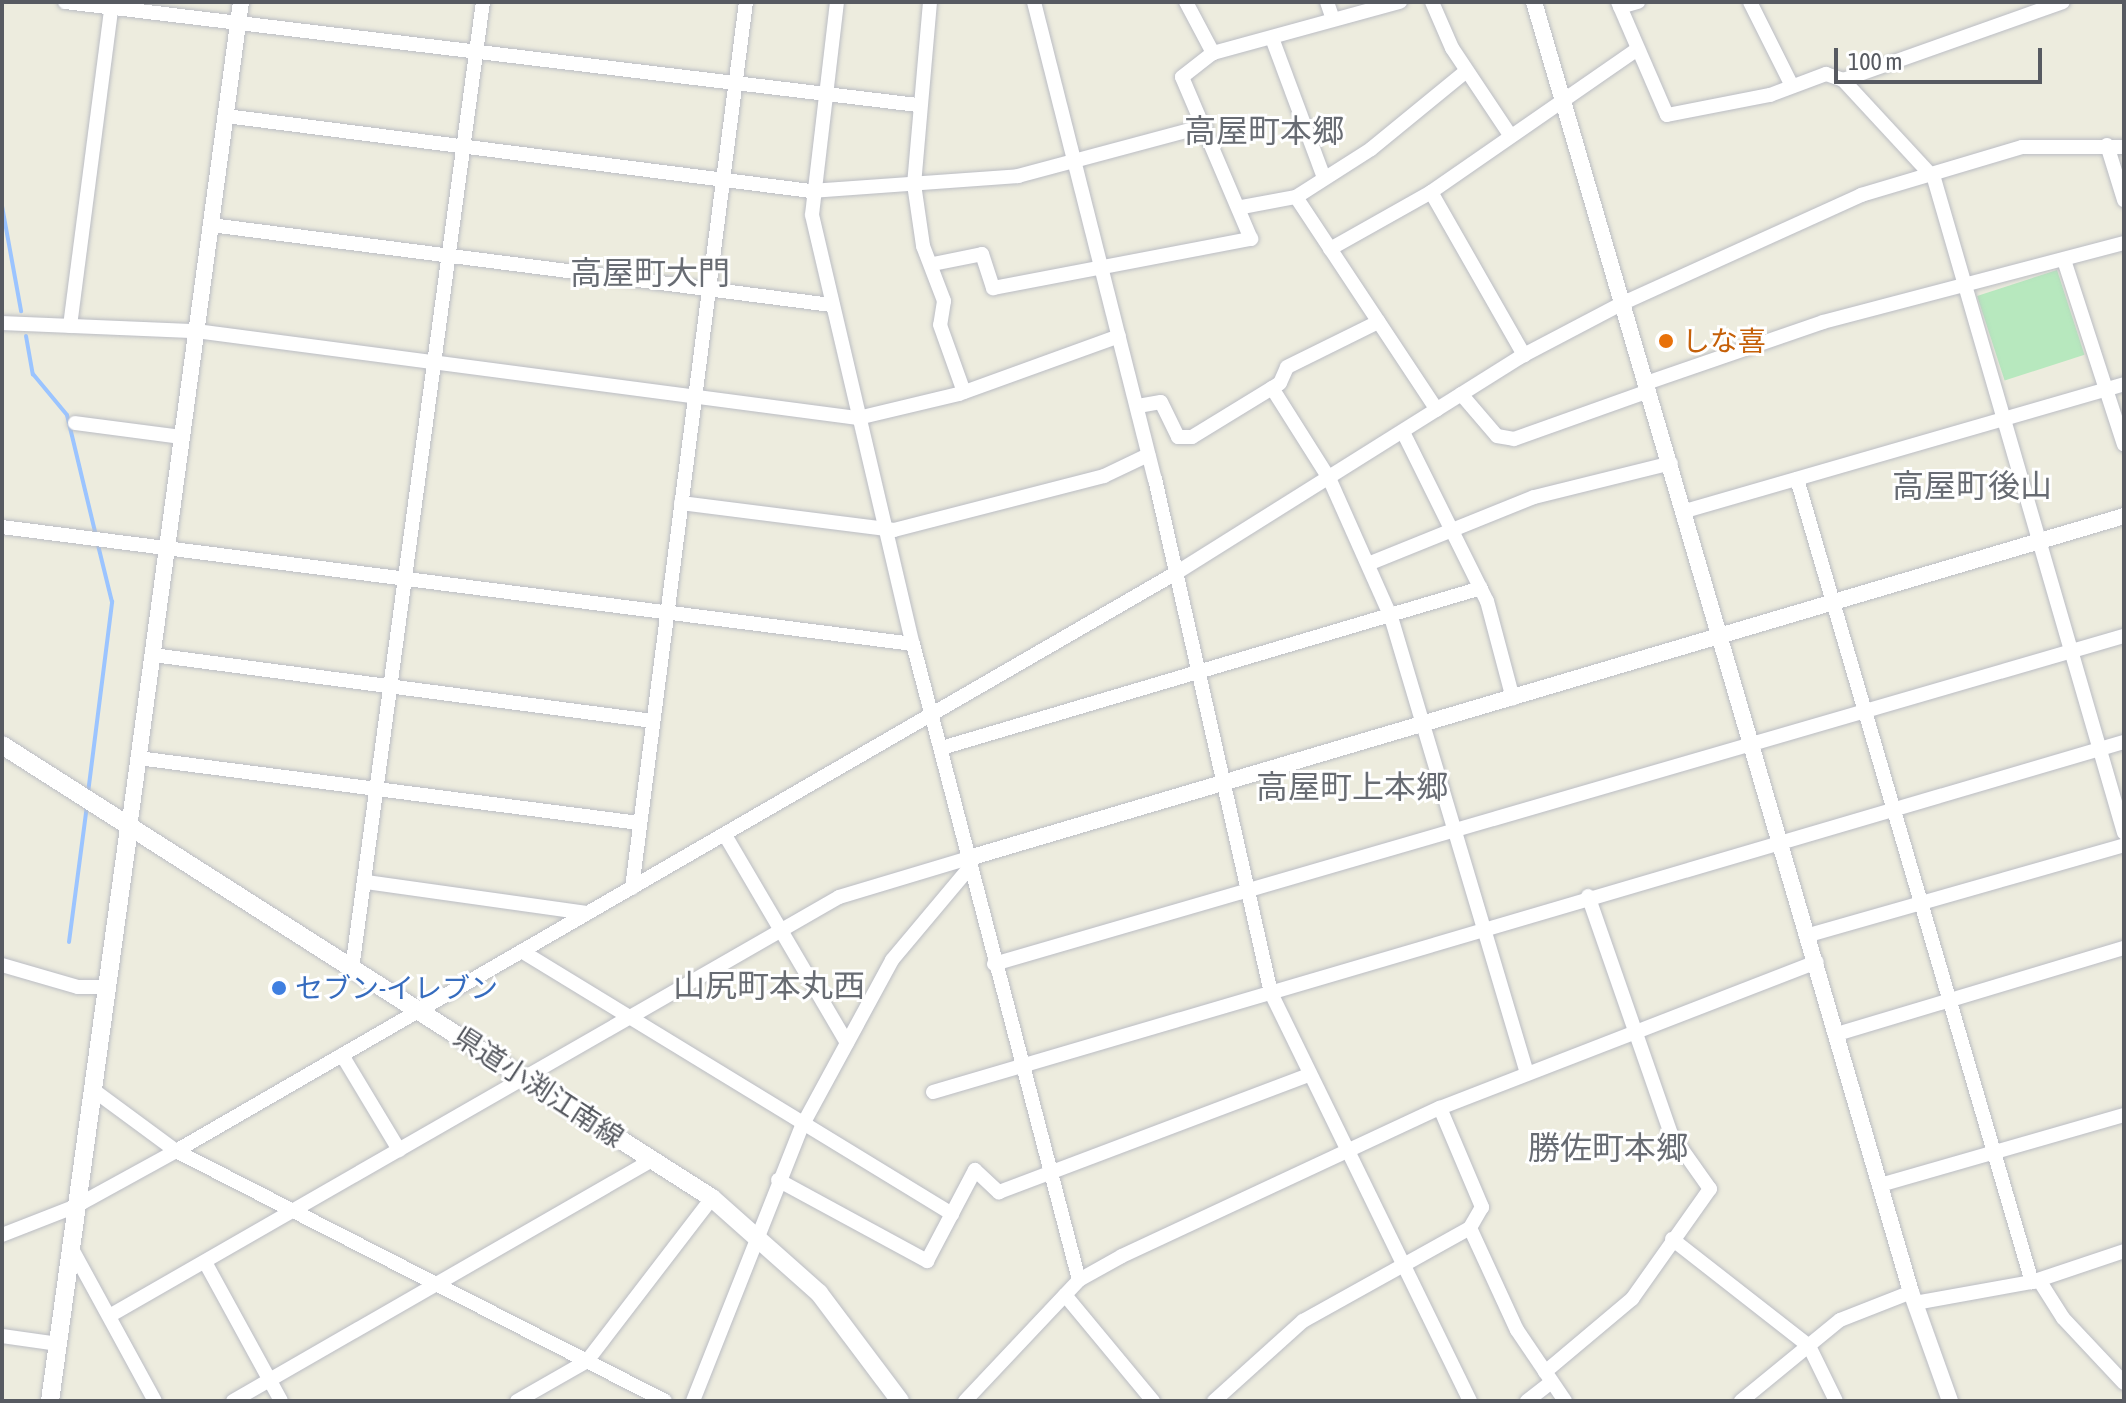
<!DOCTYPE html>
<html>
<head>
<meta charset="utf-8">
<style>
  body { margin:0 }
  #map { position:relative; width:2126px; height:1403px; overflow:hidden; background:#edecde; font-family:"Asap Condensed","Noto Sans JP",sans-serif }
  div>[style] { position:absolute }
  .green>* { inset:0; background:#b7e8be; transform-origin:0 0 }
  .stream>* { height:4px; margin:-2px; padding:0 2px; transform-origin:2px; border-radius:2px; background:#9bc4ff }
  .roads { filter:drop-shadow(0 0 2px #bbbdc4) drop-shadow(0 0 2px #bbbdc4) }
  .minor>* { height:14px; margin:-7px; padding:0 7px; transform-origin:7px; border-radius:7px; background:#fff }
  .tertiary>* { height:16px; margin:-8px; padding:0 8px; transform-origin:8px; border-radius:8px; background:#fff }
  .secondary>* { height:18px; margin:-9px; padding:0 9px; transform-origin:9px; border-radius:9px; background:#fff }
  .dots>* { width:22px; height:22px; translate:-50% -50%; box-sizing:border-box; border:4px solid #fff; border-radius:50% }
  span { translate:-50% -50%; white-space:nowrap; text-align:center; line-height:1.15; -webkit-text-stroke:6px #fff; paint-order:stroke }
  .food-label { font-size:28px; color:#c56008 }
  .left { translate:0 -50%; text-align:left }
  .shop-label { font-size:28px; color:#366cbe }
  .street-label { font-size:28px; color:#575a61 }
  .quarter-label { font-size:32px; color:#686c73 }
  .frame { position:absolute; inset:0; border:4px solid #575a61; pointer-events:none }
  .scale { position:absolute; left:1834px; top:48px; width:208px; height:36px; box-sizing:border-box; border:4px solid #575a61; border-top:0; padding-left:10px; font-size:24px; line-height:28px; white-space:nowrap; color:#575a61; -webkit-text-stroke:6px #fff; paint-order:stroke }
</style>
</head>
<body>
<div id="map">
  <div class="green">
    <div style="left:2057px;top:270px;width:89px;height:84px;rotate:72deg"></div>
  </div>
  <div class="stream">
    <div style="left:2px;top:206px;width:107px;rotate:79.7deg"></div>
    <div style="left:26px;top:336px;width:39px;rotate:80deg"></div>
    <div style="left:33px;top:374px;width:53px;rotate:50.3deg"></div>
    <div style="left:67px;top:415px;width:124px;rotate:76.5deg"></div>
    <div style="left:88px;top:793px;width:193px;rotate:-82.8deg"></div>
    <div style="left:112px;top:602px;width:59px;rotate:-103.8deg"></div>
    <div style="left:69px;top:942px;width:137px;rotate:-82.5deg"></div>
  </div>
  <div class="roads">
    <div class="minor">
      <div style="left:65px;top:2px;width:859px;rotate:6.89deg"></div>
      <div style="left:837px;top:2px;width:214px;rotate:96.7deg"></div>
      <div style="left:812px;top:215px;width:441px;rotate:76.8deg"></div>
      <div style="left:913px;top:644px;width:657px;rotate:75.37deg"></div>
      <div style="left:930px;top:2px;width:183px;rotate:95deg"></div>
      <div style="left:914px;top:184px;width:63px;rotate:81.7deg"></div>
      <div style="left:923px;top:246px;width:59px;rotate:69.1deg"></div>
      <div style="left:944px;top:301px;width:24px;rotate:99deg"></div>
      <div style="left:940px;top:325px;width:71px;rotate:70.3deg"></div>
      <div style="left:1034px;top:2px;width:492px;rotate:75.8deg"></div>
      <div style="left:1155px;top:479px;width:527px;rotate:77.28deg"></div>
      <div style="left:1271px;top:993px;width:454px;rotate:64deg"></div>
      <div style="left:1186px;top:2px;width:58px;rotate:62.1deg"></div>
      <div style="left:1213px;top:53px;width:194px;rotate:-15.3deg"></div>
      <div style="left:1327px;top:2px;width:18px;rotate:71deg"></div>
      <div style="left:1432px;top:2px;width:50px;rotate:66.5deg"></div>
      <div style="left:1452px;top:48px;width:105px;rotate:56.3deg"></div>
      <div style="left:1618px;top:2px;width:123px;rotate:66.6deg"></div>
      <div style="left:1667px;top:115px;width:105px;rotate:-11deg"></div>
      <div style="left:1770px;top:95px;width:60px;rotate:-20.6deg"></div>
      <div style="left:1826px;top:74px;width:18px;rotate:19deg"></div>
      <div style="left:1843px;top:80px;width:233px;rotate:-19.5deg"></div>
      <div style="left:1750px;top:2px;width:94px;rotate:63.4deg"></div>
      <div style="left:1620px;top:7px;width:19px;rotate:-16deg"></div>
      <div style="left:1272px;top:38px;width:146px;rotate:69.6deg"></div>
      <div style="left:1843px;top:80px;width:129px;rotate:47.2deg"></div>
      <div style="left:226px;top:116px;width:590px;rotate:7.31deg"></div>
      <div style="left:811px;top:191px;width:208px;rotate:-4.1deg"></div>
      <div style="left:1018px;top:176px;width:194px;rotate:-15deg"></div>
      <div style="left:2107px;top:145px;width:58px;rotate:72.8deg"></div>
      <div style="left:1933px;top:175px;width:685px;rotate:73.81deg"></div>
      <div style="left:1431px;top:192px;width:188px;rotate:60.3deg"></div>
      <div style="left:1296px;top:197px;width:255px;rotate:56.5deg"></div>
      <div style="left:1242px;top:207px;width:55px;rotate:-10.5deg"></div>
      <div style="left:1296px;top:197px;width:89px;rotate:-32.6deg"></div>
      <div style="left:1371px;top:149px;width:122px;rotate:-39.3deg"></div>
      <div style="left:211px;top:225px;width:625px;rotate:7.35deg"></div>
      <div style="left:1330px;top:249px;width:116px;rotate:-29.4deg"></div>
      <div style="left:1431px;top:192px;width:249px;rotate:-34.7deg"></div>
      <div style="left:2064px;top:260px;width:194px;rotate:72deg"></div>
      <div style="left:933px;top:264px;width:50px;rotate:-11.5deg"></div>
      <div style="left:982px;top:254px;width:36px;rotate:72deg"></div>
      <div style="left:993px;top:288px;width:263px;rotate:-10.8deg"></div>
      <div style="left:1251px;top:239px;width:176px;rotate:-113.1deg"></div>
      <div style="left:1182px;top:77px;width:39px;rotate:-38deg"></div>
      <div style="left:2px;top:323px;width:194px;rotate:2.4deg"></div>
      <div style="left:196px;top:331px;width:668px;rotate:7.49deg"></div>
      <div style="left:858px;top:418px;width:104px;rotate:-13.4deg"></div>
      <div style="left:959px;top:394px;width:170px;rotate:-19.9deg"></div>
      <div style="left:70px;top:326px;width:327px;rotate:-82.6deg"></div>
      <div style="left:1646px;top:383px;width:187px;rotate:-19deg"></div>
      <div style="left:1823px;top:322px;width:311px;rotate:-14.7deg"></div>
      <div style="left:1272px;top:388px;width:107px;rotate:57.7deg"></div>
      <div style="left:1329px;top:478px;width:152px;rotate:66deg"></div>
      <div style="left:1391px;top:617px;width:476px;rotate:73.4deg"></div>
      <div style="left:1461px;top:394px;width:55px;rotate:49.4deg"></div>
      <div style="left:1497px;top:436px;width:17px;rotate:10deg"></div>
      <div style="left:1514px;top:439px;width:143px;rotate:-19.6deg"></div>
      <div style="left:1138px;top:406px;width:23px;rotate:-10deg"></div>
      <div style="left:1161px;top:402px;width:39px;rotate:64deg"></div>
      <div style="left:1178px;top:437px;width:14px"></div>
      <div style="left:1192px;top:437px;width:103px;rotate:-31.5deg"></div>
      <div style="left:1280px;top:383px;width:17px;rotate:-66deg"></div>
      <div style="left:1287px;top:367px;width:102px;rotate:-26.3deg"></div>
      <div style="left:75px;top:423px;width:108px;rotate:7.5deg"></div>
      <div style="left:1403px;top:432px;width:189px;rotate:63.6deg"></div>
      <div style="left:1487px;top:601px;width:101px;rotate:75.1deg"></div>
      <div style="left:1797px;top:479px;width:837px;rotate:73.69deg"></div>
      <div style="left:681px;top:503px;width:215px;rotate:7.2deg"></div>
      <div style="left:894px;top:530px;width:217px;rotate:-14.4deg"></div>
      <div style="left:1104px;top:476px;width:49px;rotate:-25.5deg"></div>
      <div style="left:1685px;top:511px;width:457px;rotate:-16.1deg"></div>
      <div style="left:2px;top:527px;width:918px;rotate:7.32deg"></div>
      <div style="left:1368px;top:564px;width:179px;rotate:-22deg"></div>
      <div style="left:1534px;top:497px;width:141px;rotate:-13.9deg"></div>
      <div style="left:153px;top:655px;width:504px;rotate:7.52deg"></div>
      <div style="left:945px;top:747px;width:559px;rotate:-16.52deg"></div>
      <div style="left:138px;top:758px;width:505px;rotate:7.39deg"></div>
      <div style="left:725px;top:835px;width:241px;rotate:59.6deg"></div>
      <div style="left:366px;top:882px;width:223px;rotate:8deg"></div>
      <div style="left:632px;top:888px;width:893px;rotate:-82.67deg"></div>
      <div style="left:1809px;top:935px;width:328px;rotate:-15.9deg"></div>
      <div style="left:523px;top:952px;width:503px;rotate:31.41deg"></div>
      <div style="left:994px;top:964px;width:1177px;rotate:-16.19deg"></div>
      <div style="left:2px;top:965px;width:79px;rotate:16.1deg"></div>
      <div style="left:78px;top:987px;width:28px"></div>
      <div style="left:352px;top:969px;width:976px;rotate:-82.29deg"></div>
      <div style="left:1837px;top:1034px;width:300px;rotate:-16.7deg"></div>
      <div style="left:342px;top:1055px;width:111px;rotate:59deg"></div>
      <div style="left:92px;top:1089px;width:104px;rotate:36.4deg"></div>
      <div style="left:176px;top:1151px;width:549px;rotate:27.08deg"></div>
      <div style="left:933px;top:1092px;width:1241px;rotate:-16.38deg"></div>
      <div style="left:1440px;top:1108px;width:108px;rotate:67deg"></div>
      <div style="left:1482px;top:1207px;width:24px;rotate:120deg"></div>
      <div style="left:1470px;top:1228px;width:112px;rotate:65.3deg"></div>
      <div style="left:1517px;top:1330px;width:86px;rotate:55.9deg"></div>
      <div style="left:778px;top:1180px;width:170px;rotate:28.5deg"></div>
      <div style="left:927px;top:1261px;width:103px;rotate:-62.2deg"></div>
      <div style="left:975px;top:1170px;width:33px;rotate:43deg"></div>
      <div style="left:999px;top:1192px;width:331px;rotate:-20.7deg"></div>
      <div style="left:1880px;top:1185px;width:254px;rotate:-16deg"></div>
      <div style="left:2px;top:1235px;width:79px;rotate:-21.4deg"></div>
      <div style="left:76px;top:1206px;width:114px;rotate:-28.8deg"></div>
      <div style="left:176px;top:1151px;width:1155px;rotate:-30.03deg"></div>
      <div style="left:1176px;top:573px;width:406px;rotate:-32.1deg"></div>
      <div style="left:1520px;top:357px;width:114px;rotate:-27.7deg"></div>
      <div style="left:1621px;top:304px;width:264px;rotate:-24.4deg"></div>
      <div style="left:1861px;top:195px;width:168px;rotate:-16.6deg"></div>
      <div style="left:2022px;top:147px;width:102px"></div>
      <div style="left:1672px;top:1239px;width:174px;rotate:38deg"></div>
      <div style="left:1809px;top:1346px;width:61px;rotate:63.9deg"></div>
      <div style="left:72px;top:1249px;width:173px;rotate:61.4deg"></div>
      <div style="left:205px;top:1262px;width:158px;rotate:61.3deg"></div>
      <div style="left:2039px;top:1280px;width:45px;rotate:57.7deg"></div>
      <div style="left:2063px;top:1318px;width:89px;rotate:46.8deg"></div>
      <div style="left:1065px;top:1295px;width:138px;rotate:50.3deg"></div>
      <div style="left:1915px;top:1303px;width:119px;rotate:-10.2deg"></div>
      <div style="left:2032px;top:1282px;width:97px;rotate:-18.6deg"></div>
      <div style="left:111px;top:1315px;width:839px;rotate:-29.86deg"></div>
      <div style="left:839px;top:897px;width:136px;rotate:-16.7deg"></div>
      <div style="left:2px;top:1336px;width:57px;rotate:8.1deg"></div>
      <div style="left:1545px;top:1372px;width:114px;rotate:-40deg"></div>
      <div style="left:1632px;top:1299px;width:135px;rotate:-54.7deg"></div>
      <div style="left:1710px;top:1189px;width:67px;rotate:-125.3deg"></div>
      <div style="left:1671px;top:1134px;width:252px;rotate:-109.2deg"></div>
      <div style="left:233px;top:1401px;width:483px;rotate:-29.9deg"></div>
      <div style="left:517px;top:1401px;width:81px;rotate:-29.7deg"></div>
      <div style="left:587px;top:1361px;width:205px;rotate:-52.5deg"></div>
      <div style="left:693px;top:1401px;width:296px;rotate:-68.4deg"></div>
      <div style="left:802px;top:1126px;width:189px;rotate:-61.5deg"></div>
      <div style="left:892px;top:960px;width:123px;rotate:-50deg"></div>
      <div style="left:965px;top:1401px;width:166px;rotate:-46.7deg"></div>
      <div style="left:1079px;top:1280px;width:49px;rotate:-29.2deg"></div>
      <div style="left:1122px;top:1256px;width:351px;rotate:-25deg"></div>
      <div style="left:1440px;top:1108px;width:404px;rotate:-21.2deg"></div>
      <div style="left:1214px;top:1401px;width:120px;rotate:-42deg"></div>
      <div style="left:1303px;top:1321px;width:191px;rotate:-29.1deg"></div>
      <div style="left:1527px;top:1401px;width:29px;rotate:-38deg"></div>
      <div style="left:1741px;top:1401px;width:128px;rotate:-39.3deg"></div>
      <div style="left:1840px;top:1320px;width:76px;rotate:-21.5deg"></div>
    </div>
    <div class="tertiary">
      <div style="left:1534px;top:2px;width:1344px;rotate:73.71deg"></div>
      <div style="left:1911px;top:1292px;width:116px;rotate:70.3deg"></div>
      <div style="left:129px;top:828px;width:834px;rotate:-82.28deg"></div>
      <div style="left:969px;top:858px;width:1205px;rotate:-16.49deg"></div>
    </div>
    <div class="secondary">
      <div style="left:2px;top:745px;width:842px;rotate:32.54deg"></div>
      <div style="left:712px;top:1198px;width:143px;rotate:41.6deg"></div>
      <div style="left:819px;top:1293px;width:135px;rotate:53.1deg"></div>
      <div style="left:50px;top:1401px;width:578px;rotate:-82.15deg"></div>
    </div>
  </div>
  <div class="dots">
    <div style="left:1666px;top:341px;background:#e8710a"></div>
    <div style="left:279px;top:988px;background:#3f7fe0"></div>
  </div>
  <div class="food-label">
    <span class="left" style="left:1682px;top:341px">しな喜</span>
  </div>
  <div class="shop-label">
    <span class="left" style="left:295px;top:988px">セブン-イレブン</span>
  </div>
  <div class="street-label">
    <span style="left:539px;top:1087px;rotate:33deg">県道小渕江南線</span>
  </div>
  <div class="quarter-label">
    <span style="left:1264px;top:131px">高屋町本郷</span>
    <span style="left:650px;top:273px">高屋町大門</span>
    <span style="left:1972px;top:486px">高屋町後山</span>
    <span style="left:1352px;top:787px">高屋町上本郷</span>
    <span style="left:769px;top:986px">山尻町本丸西</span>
    <span style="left:1608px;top:1148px">勝佐町本郷</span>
  </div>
  <div class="frame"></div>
  <div class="scale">100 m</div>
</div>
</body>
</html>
